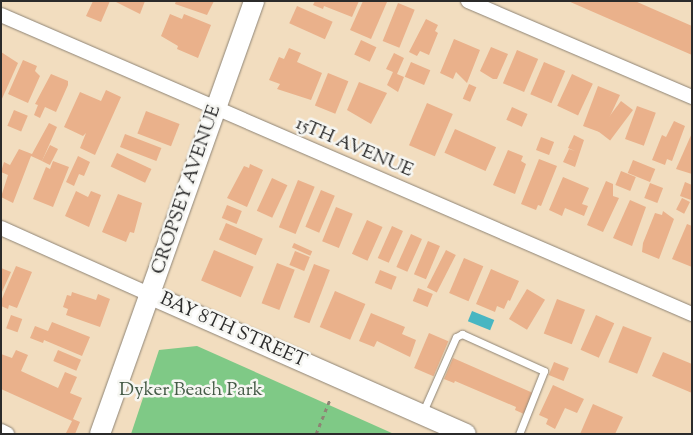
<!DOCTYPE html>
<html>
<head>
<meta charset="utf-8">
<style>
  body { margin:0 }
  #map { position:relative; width:693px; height:435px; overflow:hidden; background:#f2ddbf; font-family:"Sorts Mill Goudy",serif }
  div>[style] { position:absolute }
  .green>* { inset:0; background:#7fc986 }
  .water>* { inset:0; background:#48b6c2; transform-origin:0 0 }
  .building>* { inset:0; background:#eab18b; transform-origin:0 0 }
  .path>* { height:3px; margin-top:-1.5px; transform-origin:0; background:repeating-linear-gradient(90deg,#8e8475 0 4px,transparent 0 8px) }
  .roads { filter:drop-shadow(0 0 1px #8e8475) drop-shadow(0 0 1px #8e8475) }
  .lane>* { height:7px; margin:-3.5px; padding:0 3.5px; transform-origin:3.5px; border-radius:3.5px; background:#fff }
  .street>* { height:14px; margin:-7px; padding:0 7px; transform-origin:7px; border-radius:7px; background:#fff }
  .secondary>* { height:20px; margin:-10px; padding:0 10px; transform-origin:10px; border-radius:10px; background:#fff }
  span { translate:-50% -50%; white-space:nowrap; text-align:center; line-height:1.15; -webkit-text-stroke:5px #f6f6f2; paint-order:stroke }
  .street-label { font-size:19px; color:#2b2b2b }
  .park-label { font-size:19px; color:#445a46 }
  .frame { position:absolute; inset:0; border:2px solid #2b2b2b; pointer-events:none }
</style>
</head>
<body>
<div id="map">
  <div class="green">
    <div style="clip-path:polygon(197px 346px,394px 434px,131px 434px,159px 350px)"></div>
  </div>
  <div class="water">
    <div style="left:472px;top:311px;width:24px;height:11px;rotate:22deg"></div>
  </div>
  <div class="building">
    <div style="clip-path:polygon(93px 1px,110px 1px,101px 22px,86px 16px)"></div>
    <div style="clip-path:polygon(114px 1px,145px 1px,140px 14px)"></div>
    <div style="clip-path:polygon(176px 1px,214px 1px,207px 15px,175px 4px)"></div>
    <div style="clip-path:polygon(315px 1px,359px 1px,352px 17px,324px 6px,323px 9px,313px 5px)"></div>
    <div style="clip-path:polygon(363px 1px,387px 2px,371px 39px,350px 30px)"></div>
    <div style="clip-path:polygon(568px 1px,635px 1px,644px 5px,692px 26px,692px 55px)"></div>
    <div style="left:398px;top:3px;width:18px;height:41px;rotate:22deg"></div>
    <div style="left:297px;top:6px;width:39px;height:19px;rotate:24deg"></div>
    <div style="clip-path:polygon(170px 14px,182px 19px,184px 14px,211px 25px,198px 58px,177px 49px,178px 46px,161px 36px)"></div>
    <div style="clip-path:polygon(426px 19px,438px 25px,435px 31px,438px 33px,429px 55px,420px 51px,417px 56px,409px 52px)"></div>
    <div style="clip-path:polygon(454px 39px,480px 50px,467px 83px,456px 72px,453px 79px,440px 73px)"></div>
    <div style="left:361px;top:40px;width:17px;height:16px;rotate:25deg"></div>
    <div style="clip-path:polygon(491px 47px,508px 54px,497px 79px,493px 79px,480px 71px)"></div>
    <div style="clip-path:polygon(289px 48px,301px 53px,297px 62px,322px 73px,311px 100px,277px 89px,280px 84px,269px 80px,279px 57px,284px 59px)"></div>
    <div style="left:517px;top:50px;width:23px;height:36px;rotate:23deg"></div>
    <div style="clip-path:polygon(1px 52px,18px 63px,1px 101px)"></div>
    <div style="clip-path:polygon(394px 53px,404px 58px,397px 74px,404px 77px,398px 92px,387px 85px,393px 72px,386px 69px)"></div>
    <div style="clip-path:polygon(23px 60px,37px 66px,35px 71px,40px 76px,28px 103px,8px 94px)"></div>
    <div style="left:411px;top:62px;width:21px;height:16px;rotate:23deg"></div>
    <div style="left:544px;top:62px;width:23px;height:35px;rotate:23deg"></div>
    <div style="left:328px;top:73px;width:22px;height:35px;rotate:22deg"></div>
    <div style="clip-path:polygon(51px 74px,68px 81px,68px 85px,56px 112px,45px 107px,40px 118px,34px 115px,38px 105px,35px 104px)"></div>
    <div style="left:572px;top:74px;width:23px;height:35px;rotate:25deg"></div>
    <div style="clip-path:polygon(359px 82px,387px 93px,371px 124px,347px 110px)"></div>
    <div style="left:469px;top:84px;width:8px;height:16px;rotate:23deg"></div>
    <div style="clip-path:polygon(598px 86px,620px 95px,602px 133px,583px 126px)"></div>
    <div style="clip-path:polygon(106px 90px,121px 97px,95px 155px,80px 148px,86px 133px,83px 136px,64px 127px,80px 92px,101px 101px)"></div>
    <div style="left:621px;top:101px;width:15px;height:38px;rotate:37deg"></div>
    <div style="left:427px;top:103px;width:28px;height:46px;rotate:23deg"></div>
    <div style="left:637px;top:106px;width:20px;height:35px;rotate:20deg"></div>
    <div style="left:512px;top:107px;width:17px;height:14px;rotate:24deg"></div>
    <div style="left:14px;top:110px;width:15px;height:17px;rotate:23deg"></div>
    <div style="left:146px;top:111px;width:36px;height:24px;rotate:21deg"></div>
    <div style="clip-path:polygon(674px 121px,685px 126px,672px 161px,667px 159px,665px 165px,652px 160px,662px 135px,666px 137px)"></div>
    <div style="clip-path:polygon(49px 123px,57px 127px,42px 161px,31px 156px,13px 203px,1px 197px,8px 175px,1px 172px,4px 162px,10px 165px,19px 149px,32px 154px)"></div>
    <div style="left:455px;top:129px;width:45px;height:26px;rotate:24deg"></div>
    <div style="clip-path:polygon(692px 133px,692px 174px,676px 169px)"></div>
    <div style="left:125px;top:134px;width:39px;height:14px;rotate:21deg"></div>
    <div style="clip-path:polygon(574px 135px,584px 140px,575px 167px,563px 162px,569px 149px,575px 151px,568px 148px)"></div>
    <div style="left:541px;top:137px;width:14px;height:14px;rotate:21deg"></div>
    <div style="left:50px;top:145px;width:9px;height:18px;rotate:27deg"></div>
    <div style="clip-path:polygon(508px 150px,523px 156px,521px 161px,526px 164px,515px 194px,493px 185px)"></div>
    <div style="left:117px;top:153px;width:38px;height:15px;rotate:25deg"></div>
    <div style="clip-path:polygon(78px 156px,90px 162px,84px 176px,79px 174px,74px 186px,66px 182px)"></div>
    <div style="clip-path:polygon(539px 159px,557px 166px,541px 206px,538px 205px,536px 210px,521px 204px)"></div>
    <div style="left:633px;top:160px;width:24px;height:14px;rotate:22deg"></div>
    <div style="clip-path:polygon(53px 161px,69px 167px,53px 207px,33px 199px,46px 167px,50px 169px)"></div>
    <div style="clip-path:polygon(250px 164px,263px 170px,247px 207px,227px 198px,244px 166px,249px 168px)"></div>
    <div style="left:621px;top:171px;width:16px;height:15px;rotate:22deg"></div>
    <div style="clip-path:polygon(563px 177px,589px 188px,582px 204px,588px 206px,584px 216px,565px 208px,562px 216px,549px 210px)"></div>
    <div style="left:272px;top:178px;width:17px;height:36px;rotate:25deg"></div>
    <div style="left:298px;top:180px;width:18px;height:51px;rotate:22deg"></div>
    <div style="clip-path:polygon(606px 181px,613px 184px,613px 196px,619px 198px,603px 232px,587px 225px)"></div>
    <div style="clip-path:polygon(685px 182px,692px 185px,691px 200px,680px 196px)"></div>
    <div style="left:650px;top:183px;width:14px;height:16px;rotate:21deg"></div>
    <div style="left:321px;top:190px;width:15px;height:40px;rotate:23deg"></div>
    <div style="clip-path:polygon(76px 191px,88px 197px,91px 191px,101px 195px,89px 227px,65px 216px)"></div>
    <div style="clip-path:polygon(118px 194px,142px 203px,134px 233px,130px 232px,126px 242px,102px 232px)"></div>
    <div style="left:682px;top:198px;width:9px;height:13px;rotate:27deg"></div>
    <div style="clip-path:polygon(630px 200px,646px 207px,632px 246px,613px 238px)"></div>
    <div style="left:227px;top:205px;width:16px;height:14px;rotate:22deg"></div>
    <div style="left:336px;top:207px;width:18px;height:37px;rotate:22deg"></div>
    <div style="clip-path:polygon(663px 211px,674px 219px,659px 259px,642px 252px,643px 243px,655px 213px,662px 215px)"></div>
    <div style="left:367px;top:220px;width:17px;height:37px;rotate:24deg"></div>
    <div style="left:226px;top:223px;width:40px;height:18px;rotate:23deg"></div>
    <div style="clip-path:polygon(687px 224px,692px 226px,692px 267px,672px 259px)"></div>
    <div style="left:392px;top:226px;width:12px;height:35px;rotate:24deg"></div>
    <div style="left:411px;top:234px;width:12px;height:36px;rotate:24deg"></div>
    <div style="left:428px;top:241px;width:13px;height:36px;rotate:23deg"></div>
    <div style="left:294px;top:243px;width:20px;height:5px;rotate:24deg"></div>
    <div style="left:214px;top:250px;width:43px;height:33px;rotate:23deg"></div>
    <div style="left:446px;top:250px;width:11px;height:42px;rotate:27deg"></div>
    <div style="left:295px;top:251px;width:16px;height:15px;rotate:22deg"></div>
    <div style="left:464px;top:258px;width:21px;height:38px;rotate:23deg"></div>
    <div style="left:277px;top:263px;width:19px;height:43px;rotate:21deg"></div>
    <div style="left:314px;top:264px;width:17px;height:57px;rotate:21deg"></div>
    <div style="clip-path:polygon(16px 266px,32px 272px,17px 308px,9px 305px,8px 309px,1px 306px,1px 301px)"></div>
    <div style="clip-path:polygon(1px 268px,11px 272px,1px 294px)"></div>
    <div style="clip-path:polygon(491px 269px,519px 281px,510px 301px,508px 300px,504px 309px,497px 306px,495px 312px,476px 304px)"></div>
    <div style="left:380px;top:270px;width:18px;height:14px;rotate:22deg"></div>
    <div style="left:418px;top:288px;width:16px;height:14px;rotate:22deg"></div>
    <div style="left:527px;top:289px;width:21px;height:35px;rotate:31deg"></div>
    <div style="left:335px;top:291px;width:33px;height:39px;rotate:23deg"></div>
    <div style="clip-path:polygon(72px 292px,96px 300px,98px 294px,110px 299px,100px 327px,66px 315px,68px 309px,63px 307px,67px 295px,71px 296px)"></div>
    <div style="left:557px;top:299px;width:30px;height:37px;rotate:21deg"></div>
    <div style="clip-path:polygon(371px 313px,405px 327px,402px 334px,416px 340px,410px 357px,377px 341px,374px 347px,359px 341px)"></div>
    <div style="left:11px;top:315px;width:12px;height:14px;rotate:20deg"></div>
    <div style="left:596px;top:315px;width:20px;height:38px;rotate:24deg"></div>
    <div style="clip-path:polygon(52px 322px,90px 337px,82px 356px,44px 340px,43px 343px,30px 338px,35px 326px,48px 331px)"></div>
    <div style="left:623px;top:326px;width:31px;height:39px;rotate:22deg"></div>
    <div style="left:429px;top:333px;width:21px;height:38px;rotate:23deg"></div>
    <div style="clip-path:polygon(16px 350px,28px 355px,21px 371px,58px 388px,65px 372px,77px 377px,70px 393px,82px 398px,73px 419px,80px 422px,75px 434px,66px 433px,72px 421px,1px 389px,1px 354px,12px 358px)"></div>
    <div style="left:58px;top:350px;width:25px;height:12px;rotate:23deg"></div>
    <div style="clip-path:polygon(663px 352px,692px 364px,692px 393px,652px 376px)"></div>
    <div style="clip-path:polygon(453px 358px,533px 393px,524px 414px,515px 410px,516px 407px,455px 381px,454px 383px,444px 379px)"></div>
    <div style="left:554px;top:362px;width:16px;height:14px;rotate:22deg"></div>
    <div style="clip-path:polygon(553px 385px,584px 399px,577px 413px,565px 408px,555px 429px,546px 424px,548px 419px,539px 415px)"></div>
    <div style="clip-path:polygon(593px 404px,623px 417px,615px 434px,580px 434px)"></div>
  </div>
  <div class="path">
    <div style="left:316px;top:434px;width:37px;rotate:-68deg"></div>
  </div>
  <div class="roads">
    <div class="lane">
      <div style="left:422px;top:414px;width:84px;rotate:-66.2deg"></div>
      <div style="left:456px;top:337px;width:7px;rotate:-27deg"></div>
      <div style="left:462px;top:334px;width:90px;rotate:24.3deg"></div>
      <div style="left:544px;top:371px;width:68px;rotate:111.6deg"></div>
    </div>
    <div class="street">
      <div style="left:468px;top:1px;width:244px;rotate:23.2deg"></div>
      <div style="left:1px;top:15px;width:753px;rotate:23.4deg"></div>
      <div style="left:1px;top:228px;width:164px;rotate:24.1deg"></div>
      <div style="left:1px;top:431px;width:7px;rotate:27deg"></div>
    </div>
    <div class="secondary">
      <div style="left:151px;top:295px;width:344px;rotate:23.8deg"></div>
      <div style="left:100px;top:434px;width:460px;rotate:-70.4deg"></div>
    </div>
  </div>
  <div class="street-label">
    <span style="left:354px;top:148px;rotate:23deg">15TH AVENUE</span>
    <span style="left:187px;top:190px;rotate:-71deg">CROPSEY AVENUE</span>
    <span style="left:233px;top:331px;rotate:24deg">BAY 8TH STREET</span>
  </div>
  <div class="park-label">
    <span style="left:191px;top:391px">Dyker Beach Park</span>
  </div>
  <div class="frame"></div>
</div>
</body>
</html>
